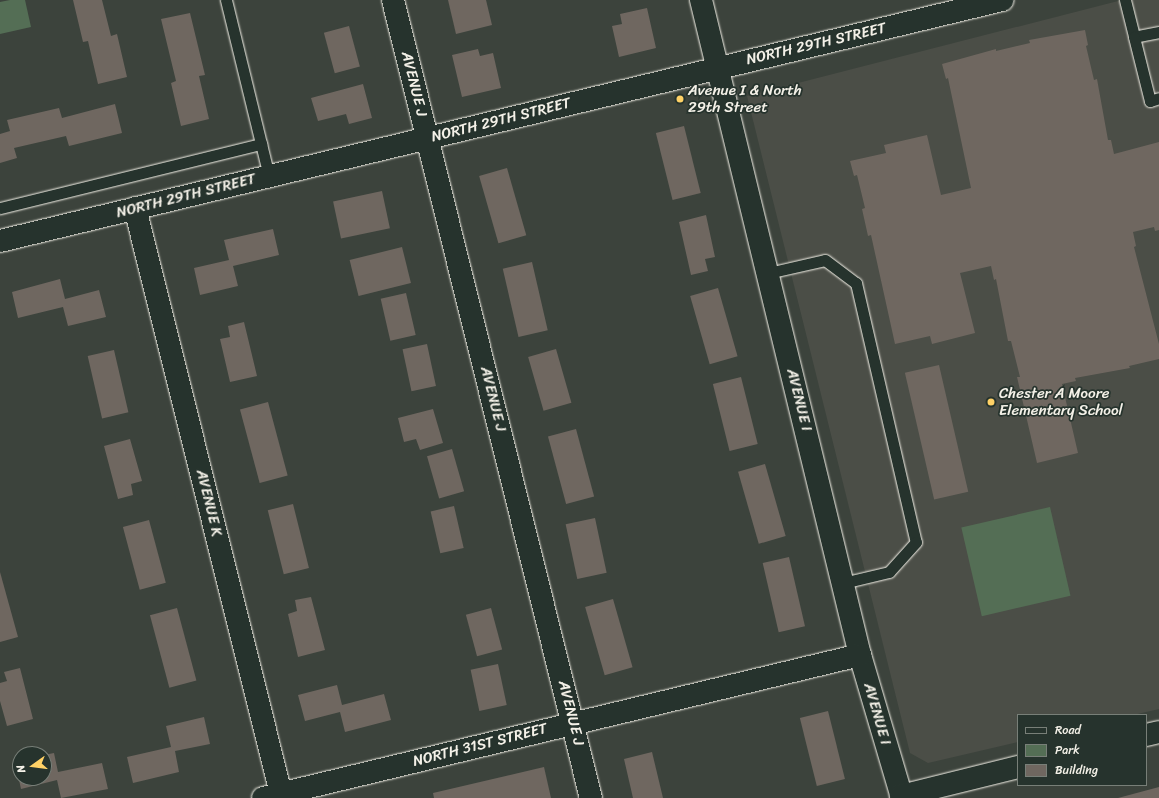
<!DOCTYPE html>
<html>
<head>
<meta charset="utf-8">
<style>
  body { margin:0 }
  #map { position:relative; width:1159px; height:798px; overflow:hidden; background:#3c433c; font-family:Sriracha,sans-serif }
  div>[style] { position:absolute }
  .built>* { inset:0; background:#4b4e47 }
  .green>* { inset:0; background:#546e55; transform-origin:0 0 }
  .building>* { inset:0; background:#6f6760; transform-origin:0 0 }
  .roads { filter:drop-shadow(0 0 1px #f4f1e8) drop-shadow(0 0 1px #f4f1e8) }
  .service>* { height:11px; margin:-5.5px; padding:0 5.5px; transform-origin:5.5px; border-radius:5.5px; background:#26332d }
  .minor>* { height:22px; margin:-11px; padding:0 11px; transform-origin:11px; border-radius:11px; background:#26332d }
  .tertiary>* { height:22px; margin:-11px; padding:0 11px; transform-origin:11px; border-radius:11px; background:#26332d }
  .dots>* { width:11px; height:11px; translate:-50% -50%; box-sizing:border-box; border:2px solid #26332d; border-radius:50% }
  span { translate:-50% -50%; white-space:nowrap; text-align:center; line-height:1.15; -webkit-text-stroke:3.5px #26332d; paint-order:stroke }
  .street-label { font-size:15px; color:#f4f1e8 }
  .poi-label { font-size:15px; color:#f4f1e8 }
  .left { translate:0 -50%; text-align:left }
  .legend { position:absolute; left:1017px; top:714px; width:130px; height:72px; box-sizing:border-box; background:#26332d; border:1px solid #787f78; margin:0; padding:5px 7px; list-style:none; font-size:12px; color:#f4f1e8 }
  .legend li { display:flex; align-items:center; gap:8px; height:20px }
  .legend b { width:20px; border:1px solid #787f78 }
  .north { position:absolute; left:12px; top:746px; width:40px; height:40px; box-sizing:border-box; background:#26332d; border:1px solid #787f78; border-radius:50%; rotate:256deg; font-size:11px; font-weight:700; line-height:16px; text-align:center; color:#f4f1e8 }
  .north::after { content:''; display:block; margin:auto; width:14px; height:18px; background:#ffd166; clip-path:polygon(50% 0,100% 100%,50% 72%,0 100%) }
</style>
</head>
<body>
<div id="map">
  <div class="built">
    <div style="clip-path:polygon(1122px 0,1159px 0,1159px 709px,1133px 715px,1018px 715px,1018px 742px,928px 763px,910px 753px,747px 96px)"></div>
  </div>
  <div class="green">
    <div style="clip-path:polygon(10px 0,25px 0,31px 27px,0 34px,0 2px)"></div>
    <div style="left:1050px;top:507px;width:91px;height:91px;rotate:77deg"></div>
  </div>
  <div class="building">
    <div style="clip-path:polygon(73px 0,102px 0,111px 36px,117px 34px,127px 77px,98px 84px,88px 41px,83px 42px)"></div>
    <div style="clip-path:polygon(448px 0,486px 0,492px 25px,456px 34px)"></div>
    <div style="clip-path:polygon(647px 8px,656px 48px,619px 57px,612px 26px,622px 24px,620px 14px)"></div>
    <div style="clip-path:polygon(190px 13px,205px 75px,199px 76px,209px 119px,181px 126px,171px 83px,176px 81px,161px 19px)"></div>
    <div style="left:349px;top:26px;width:42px;height:26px;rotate:75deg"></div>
    <div style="clip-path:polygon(1085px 30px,1088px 45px,1086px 46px,1094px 80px,1097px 79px,1108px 140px,1111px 140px,1114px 154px,1159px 142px,1159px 230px,1155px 231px,1154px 227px,1133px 232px,1136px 246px,1134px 247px,1159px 344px,1159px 359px,1129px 366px,1130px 368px,1075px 378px,1076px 381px,1062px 384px,1078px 453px,1037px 463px,1017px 377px,1020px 377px,1011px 341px,1008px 341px,996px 279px,994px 280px,991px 266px,960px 273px,975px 333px,932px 344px,930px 336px,895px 344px,871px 235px,868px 236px,862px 209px,865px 208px,857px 175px,854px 176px,850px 161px,886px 153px,884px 145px,927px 135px,941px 195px,971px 188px,948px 78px,946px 79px,942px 64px,996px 49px,996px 51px,1030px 43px,1029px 40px)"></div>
    <div style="clip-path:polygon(478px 49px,480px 56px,493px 53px,501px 88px,462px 97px,452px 55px)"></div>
    <div style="clip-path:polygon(363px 84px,372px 118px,349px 124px,346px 114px,318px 121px,311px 98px)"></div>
    <div style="clip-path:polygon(115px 104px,122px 133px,69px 146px,66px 136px,14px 148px,17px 158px,0 163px,0 134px,10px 131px,7px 120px,59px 108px,62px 118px)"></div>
    <div style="left:684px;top:126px;width:69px;height:29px;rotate:76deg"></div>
    <div style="left:507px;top:168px;width:70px;height:29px;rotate:74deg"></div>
    <div style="left:382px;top:191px;width:38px;height:50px;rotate:78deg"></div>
    <div style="clip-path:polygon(706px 215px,715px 257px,705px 259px,708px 271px,691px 275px,679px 222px)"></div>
    <div style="clip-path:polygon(273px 229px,279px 255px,233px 266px,238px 286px,200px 295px,194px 268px,229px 260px,224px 240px)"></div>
    <div style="left:402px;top:247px;width:37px;height:54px;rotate:76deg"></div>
    <div style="left:532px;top:262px;width:70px;height:30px;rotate:77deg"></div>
    <div style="clip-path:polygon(60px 279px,65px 299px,99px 290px,106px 317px,68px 326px,63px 307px,18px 318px,12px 292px)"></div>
    <div style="left:718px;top:288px;width:71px;height:29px;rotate:74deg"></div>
    <div style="left:406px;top:293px;width:43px;height:26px;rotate:77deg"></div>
    <div style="clip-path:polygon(244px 322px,257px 376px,230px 382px,220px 339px,230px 337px,228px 326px)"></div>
    <div style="left:427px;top:344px;width:43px;height:25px;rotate:78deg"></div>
    <div style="left:556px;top:349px;width:56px;height:29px;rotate:74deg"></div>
    <div style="left:114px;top:350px;width:64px;height:27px;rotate:77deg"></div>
    <div style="left:939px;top:365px;width:130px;height:35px;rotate:77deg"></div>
    <div style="left:741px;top:377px;width:69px;height:29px;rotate:76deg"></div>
    <div style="left:268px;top:402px;width:76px;height:29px;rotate:75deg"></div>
    <div style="clip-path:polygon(433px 409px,443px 443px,420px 450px,416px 439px,404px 442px,398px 418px)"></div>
    <div style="left:576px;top:429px;width:70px;height:29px;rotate:75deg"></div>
    <div style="clip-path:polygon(130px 439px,142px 481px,131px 484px,133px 495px,118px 499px,104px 446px)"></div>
    <div style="left:452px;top:449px;width:44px;height:26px;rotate:74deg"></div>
    <div style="left:765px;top:464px;width:75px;height:28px;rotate:74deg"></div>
    <div style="left:293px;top:504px;width:66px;height:26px;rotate:76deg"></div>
    <div style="left:454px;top:506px;width:43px;height:24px;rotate:77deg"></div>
    <div style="left:595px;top:518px;width:56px;height:30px;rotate:78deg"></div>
    <div style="left:149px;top:520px;width:65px;height:27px;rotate:75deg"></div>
    <div style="left:789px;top:557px;width:71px;height:27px;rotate:77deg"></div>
    <div style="clip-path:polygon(0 572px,18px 637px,0 642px)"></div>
    <div style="clip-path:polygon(311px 597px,325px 650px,298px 657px,288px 614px,297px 611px,295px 600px)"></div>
    <div style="left:613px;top:599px;width:71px;height:29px;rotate:74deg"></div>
    <div style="left:177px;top:608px;width:75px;height:28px;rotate:75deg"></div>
    <div style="left:491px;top:608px;width:43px;height:26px;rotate:75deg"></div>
    <div style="left:498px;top:664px;width:42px;height:28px;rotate:78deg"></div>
    <div style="clip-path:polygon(20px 668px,33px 719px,7px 726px,0 701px,0 683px,7px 681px,4px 672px)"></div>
    <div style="clip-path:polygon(337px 685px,342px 705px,384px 694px,391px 720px,345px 732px,340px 712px,305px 721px,298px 695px)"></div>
    <div style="left:828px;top:711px;width:70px;height:29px;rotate:76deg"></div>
    <div style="clip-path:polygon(204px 717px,210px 744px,175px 751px,179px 772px,133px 783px,127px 757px,171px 747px,166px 726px)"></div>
    <div style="clip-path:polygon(652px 752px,663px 798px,633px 798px,624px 759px)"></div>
    <div style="clip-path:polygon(54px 753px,58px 772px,102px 763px,108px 789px,61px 798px,57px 780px,21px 789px,15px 761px,20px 760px,20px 778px,44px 778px,44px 755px)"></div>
    <div style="clip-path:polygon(544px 767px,551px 798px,434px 798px,433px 793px)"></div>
    <div style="clip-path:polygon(1159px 787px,1159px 798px,1118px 798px)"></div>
  </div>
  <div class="roads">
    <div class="service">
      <div style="left:226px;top:0;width:181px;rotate:76.3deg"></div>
      <div style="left:1125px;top:0;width:38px;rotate:76deg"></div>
      <div style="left:1159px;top:32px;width:25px;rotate:169deg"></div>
      <div style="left:1134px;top:37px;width:66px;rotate:76deg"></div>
      <div style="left:1150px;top:101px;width:9px;rotate:-18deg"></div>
      <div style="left:0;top:208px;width:269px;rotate:-13.8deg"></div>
      <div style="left:768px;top:273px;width:58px;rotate:-12.8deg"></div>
      <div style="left:825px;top:260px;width:39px;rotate:37deg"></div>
      <div style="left:856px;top:283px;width:266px;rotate:77deg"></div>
      <div style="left:916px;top:542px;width:40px;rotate:132deg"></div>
      <div style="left:889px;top:572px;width:47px;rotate:166.6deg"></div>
    </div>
    <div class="minor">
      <div style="left:393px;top:0;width:822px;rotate:76.07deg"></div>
      <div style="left:701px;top:0;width:674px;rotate:76.36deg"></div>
      <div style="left:860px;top:655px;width:149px;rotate:73.6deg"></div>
      <div style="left:135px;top:208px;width:608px;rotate:76.01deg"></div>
      <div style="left:1146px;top:735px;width:13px;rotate:-13deg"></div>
      <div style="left:901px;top:796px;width:121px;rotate:-13.9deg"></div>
      <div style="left:263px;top:798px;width:614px;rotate:-13.47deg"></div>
    </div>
    <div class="tertiary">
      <div style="left:0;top:241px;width:1031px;rotate:-13.52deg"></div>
    </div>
  </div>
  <div class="dots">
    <div style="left:680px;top:99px;background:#ffd166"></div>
    <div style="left:991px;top:402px;background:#ffd166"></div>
  </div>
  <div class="street-label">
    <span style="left:816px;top:44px;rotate:-13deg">NORTH 29TH STREET</span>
    <span style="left:414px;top:84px;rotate:76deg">AVENUE J</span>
    <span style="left:501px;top:120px;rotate:-14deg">NORTH 29TH STREET</span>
    <span style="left:186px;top:196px;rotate:-14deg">NORTH 29TH STREET</span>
    <span style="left:493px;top:399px;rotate:76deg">AVENUE J</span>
    <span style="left:799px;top:400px;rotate:76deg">AVENUE I</span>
    <span style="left:209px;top:503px;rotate:76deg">AVENUE K</span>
    <span style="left:571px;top:713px;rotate:76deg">AVENUE J</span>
    <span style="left:877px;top:714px;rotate:74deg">AVENUE I</span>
    <span style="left:480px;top:745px;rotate:-14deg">NORTH 31ST STREET</span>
  </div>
  <div class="poi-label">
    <span class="left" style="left:688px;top:99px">Avenue I &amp; North<br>29th Street</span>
    <span class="left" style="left:999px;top:402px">Chester A Moore<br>Elementary School</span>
  </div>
  <ul class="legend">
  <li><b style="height:5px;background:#26332d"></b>Road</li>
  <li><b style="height:11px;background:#546e55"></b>Park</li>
  <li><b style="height:11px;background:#6f6760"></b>Building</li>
  </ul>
  <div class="north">N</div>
</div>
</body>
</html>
